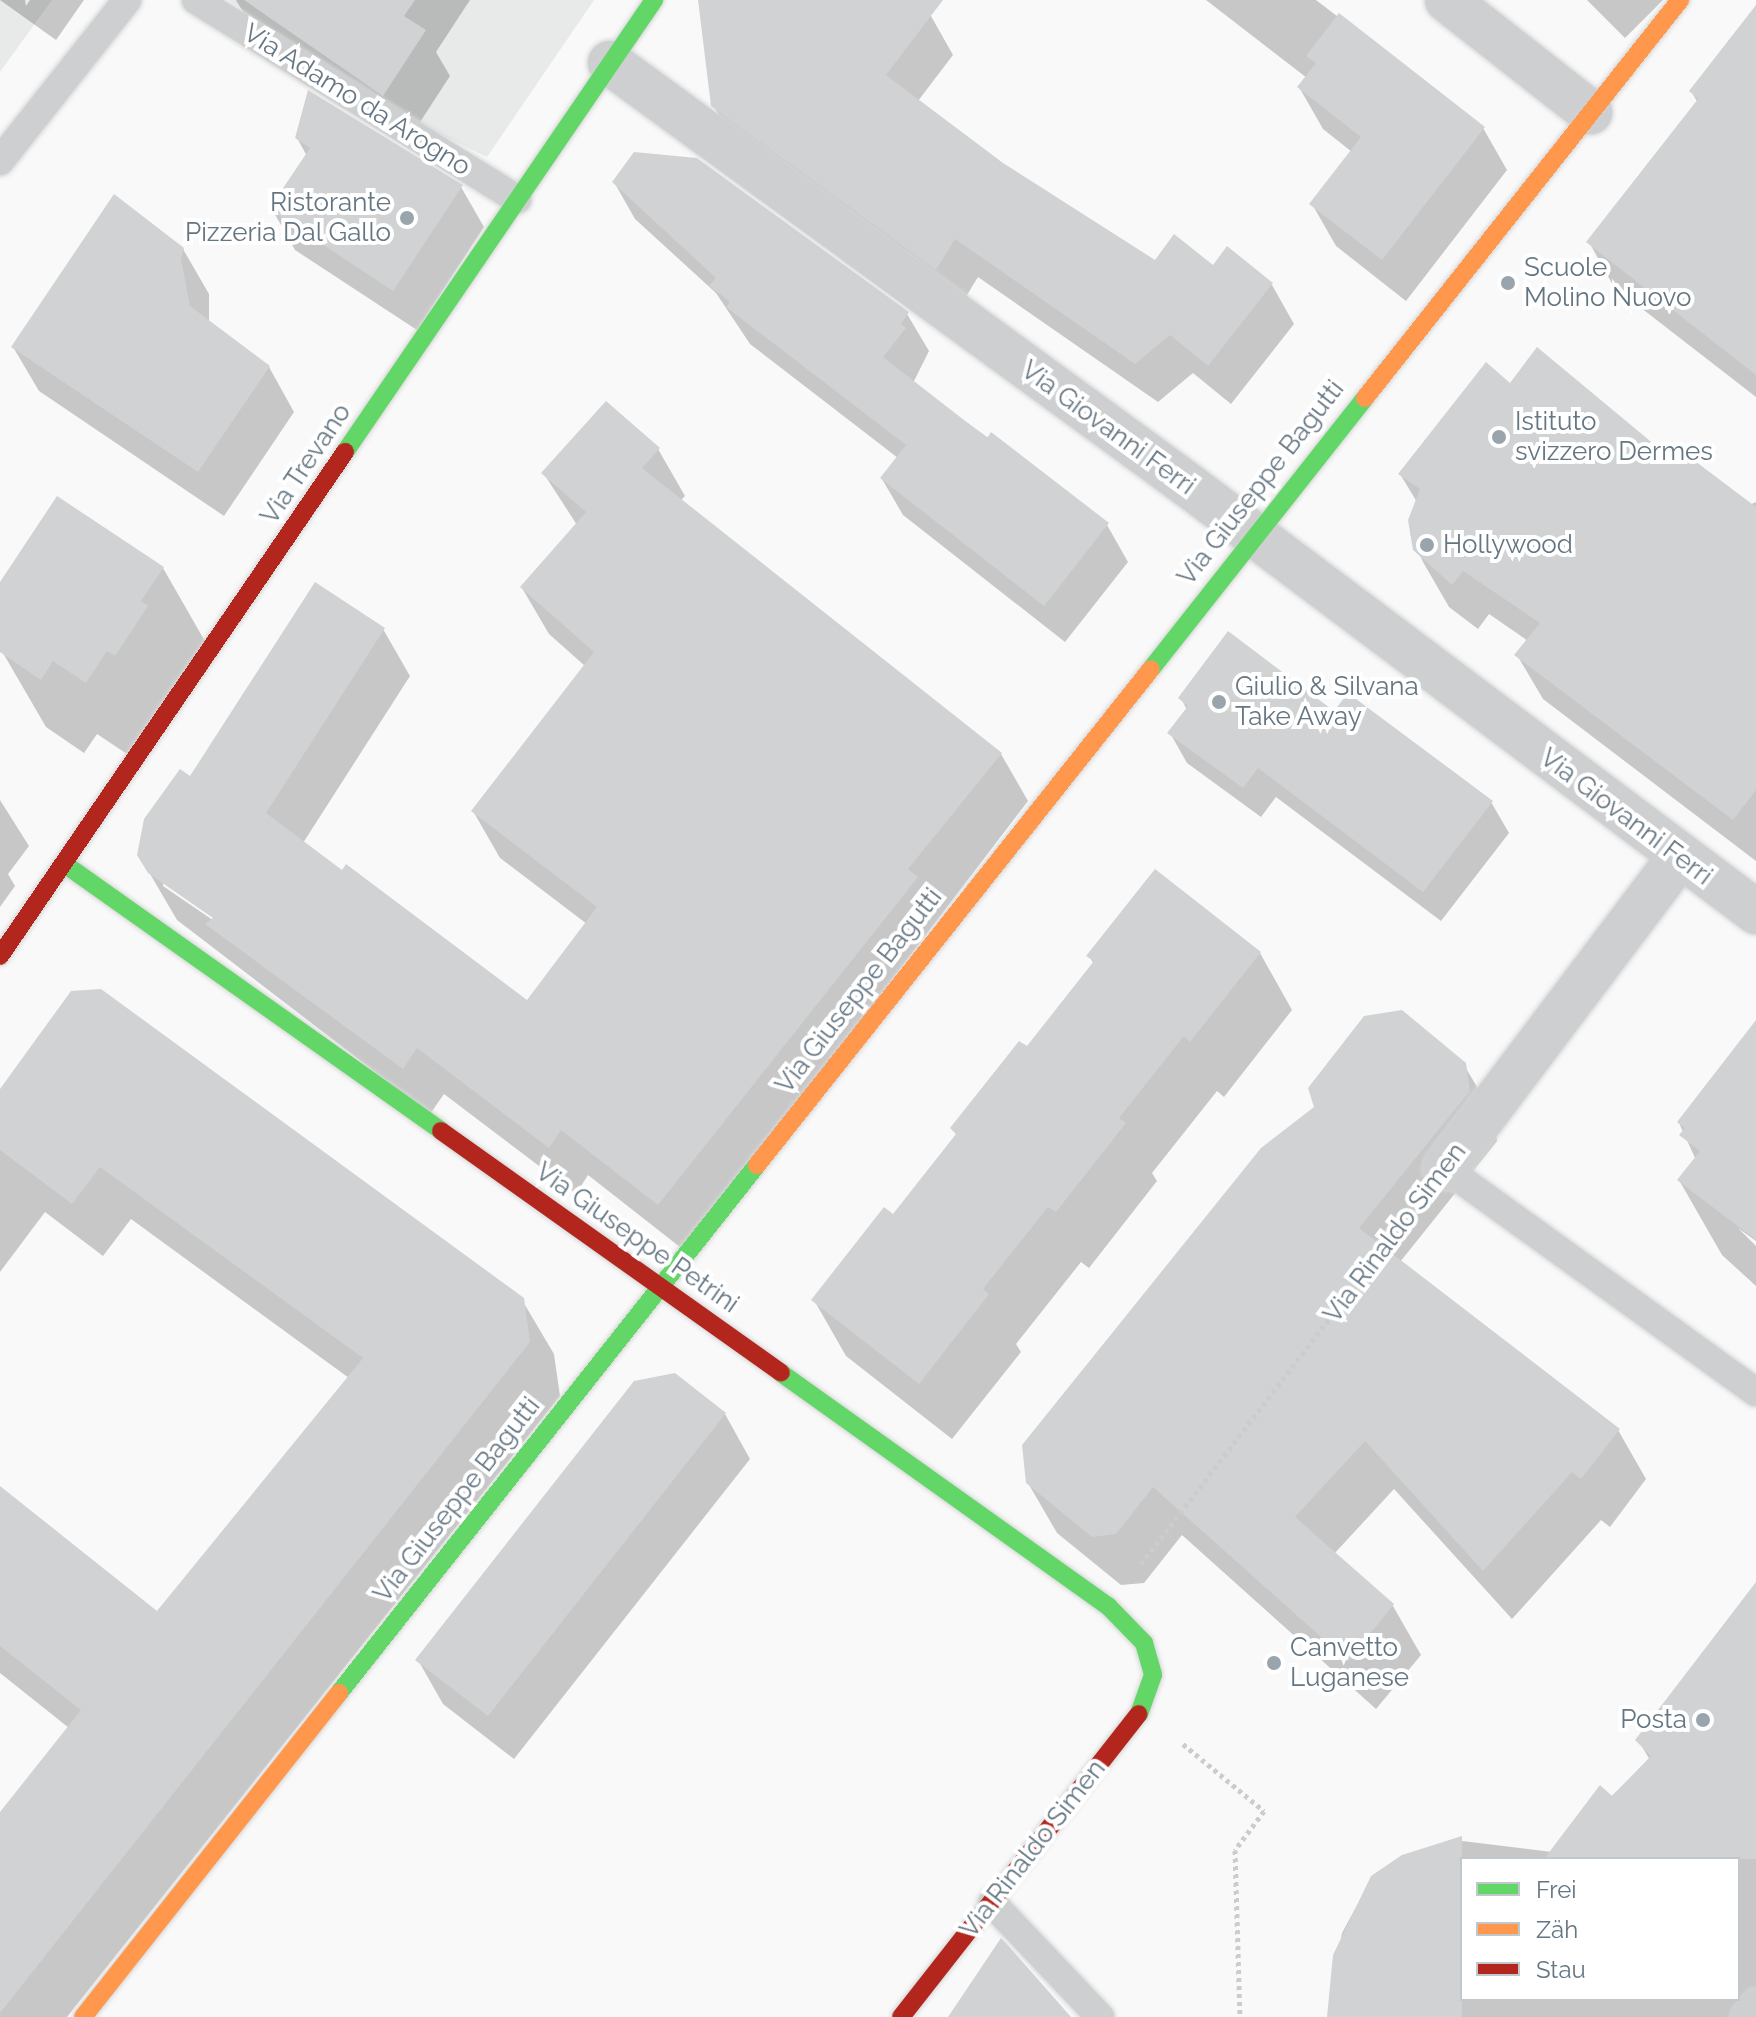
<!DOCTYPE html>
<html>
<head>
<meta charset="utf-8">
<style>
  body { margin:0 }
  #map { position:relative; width:1756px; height:2017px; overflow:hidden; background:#f9f9f9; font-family:Raleway,sans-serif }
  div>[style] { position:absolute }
  .built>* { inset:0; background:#e8e9e9 }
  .shadow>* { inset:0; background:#0003 }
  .building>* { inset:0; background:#d0d2d3 }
  .path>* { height:5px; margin-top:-2.5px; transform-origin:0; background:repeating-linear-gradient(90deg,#cbcccd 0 4px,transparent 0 8px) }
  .roads { filter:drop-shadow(0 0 2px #d5d6d7) drop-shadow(0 0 2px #d5d6d7) }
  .lane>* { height:28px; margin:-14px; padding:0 14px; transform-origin:14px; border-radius:14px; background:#cecfd0 }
  .street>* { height:44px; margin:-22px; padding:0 22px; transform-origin:22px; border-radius:22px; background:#cecfd0 }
  .fast>* { height:18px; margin:-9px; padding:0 9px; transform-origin:9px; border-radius:9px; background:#63d668 }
  .slow>* { height:18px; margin:-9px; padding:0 9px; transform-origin:9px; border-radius:9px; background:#ff974d }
  .jam>* { height:18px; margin:-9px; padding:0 9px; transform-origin:9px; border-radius:9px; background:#b3261e }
  .dots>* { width:22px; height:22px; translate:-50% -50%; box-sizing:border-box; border:4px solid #fff; border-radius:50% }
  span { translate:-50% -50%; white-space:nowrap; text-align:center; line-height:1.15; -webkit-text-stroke:8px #fff; paint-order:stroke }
  .street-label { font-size:26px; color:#657683 }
  .poi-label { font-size:26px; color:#657683 }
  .right { translate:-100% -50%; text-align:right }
  .left { translate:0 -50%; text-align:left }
  .legend { position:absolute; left:1460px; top:1857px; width:280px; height:144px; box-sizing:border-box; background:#fff; border:2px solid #c1c8cd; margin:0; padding:10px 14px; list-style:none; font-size:24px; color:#657683 }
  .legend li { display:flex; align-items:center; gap:16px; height:40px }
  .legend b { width:40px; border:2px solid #c1c8cd }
</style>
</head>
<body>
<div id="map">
  <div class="built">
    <div style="clip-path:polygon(0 0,52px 0,0 72px)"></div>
    <div style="clip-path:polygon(229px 0,594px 0,487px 157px,385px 107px)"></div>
  </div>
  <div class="shadow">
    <div style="clip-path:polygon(0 0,25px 0,26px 6px,30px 0,84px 0,56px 40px)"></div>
    <div style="clip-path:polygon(236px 0,470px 0,436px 52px,450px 76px,409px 139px,255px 33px)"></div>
    <div style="clip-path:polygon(711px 0,909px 0,931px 16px,953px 55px,918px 101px,1002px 165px,1155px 263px,1214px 268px,1272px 285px,1294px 324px,1231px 404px,1193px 373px,1158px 402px,978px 277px,959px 308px,736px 145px,713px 105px)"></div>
    <div style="clip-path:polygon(1206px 0,1316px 0,1483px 128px,1507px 170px,1406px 301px,1336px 246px,1312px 204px,1352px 152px,1323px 129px,1299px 87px,1307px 78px)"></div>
    <div style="clip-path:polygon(1587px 0,1663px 0,1625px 38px)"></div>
    <div style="clip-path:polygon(1756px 10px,1756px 397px,1614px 287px,1589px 242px,1698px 103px,1691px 91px)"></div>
    <div style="clip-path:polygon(297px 138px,461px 187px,484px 227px,417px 330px,295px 250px,272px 209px,307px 156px)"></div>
    <div style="clip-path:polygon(614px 182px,907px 314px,929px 351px,913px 383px,1107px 525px,1128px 562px,1065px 642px,903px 515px,882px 479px,898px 458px,750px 344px,716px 293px,635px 219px)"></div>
    <div style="clip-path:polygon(183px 249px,209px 294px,209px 322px,269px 367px,294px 412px,224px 516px,39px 391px,13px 347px)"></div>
    <div style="clip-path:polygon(1510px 386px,1668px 458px,1749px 505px,1756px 502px,1756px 861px,1543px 699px,1517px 655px,1528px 641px,1489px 614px,1478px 629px,1449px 607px,1423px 562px,1410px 534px,1417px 502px,1400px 474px)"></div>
    <div style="clip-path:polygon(evenodd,658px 449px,685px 496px,680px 501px,1001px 754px,1028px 801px,685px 1251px,588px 1175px,576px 1194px,444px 1094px,430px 1114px,177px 920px,139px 855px,146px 820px,383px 629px,410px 676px,303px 843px,528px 1002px,587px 924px,500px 858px,473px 811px,585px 666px,549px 634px,522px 588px,577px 525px,544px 474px,658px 449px,163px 881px,222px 922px,220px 925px,163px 886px,163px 881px)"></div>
    <div style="clip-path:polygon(163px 568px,206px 643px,130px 756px,97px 734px,84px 753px,46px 727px,3px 653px,0 585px)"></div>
    <div style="clip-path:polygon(1181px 698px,1334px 714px,1491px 802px,1509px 833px,1441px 921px,1276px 797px,1261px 817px,1187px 763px,1170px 733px,1187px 710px)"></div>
    <div style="clip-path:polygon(0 800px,29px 846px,8px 874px,15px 886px,0 907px)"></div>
    <div style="clip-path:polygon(1260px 953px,1292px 1010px,1224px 1097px,1217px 1091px,1152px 1173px,1157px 1181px,1089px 1268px,1081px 1262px,1016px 1344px,1021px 1352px,952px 1439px,846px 1356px,814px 1300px,893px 1217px,957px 1136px,953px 1129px,1027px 1049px,1094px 964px,1089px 956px)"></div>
    <div style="clip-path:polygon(1464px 1065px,1493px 1114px,1497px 1141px,1400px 1262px,1618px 1430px,1646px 1479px,1610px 1527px,1601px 1520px,1512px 1619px,1394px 1489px,1334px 1554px,1393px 1606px,1421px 1655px,1376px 1709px,1182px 1535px,1144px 1583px,1121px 1585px,1057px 1533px,1028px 1483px)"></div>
    <div style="clip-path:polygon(1756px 1067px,1756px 1241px,1738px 1228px,1756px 1246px,1756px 1286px,1722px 1255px,1679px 1180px,1696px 1160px,1679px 1123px)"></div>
    <div style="clip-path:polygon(0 1092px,522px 1300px,554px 1354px,560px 1396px,67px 2017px,0 2017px,0 1814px,69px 1728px,0 1673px,0 1489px,157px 1613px,349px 1378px,131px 1219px,103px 1256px,45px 1212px,0 1272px)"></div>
    <div style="clip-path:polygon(725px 1414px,750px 1459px,514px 1759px,443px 1704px,418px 1660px)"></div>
    <div style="clip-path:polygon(evenodd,1756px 1585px,1756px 2017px,1335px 2017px,1331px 1997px,1342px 1933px,1372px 1878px,1454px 1840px,1552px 1852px,1650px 1760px,1638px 1740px,1756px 1585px,1462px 1859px,1738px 1859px,1738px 1999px,1462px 1999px,1462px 1859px)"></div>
  </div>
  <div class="building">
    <div style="clip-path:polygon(244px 0,415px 0,404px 16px,426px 30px,383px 96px)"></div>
    <div style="clip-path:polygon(698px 0,943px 0,886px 75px,1003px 163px,1155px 260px,1174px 234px,1213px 265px,1227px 246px,1273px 283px,1208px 366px,1170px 335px,1135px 364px,955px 239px,936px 270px,711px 106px)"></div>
    <div style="clip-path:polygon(1756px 5px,1756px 375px,1586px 242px,1698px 99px,1689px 91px)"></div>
    <div style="clip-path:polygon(1339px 13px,1485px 127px,1382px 260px,1309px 204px,1361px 137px,1297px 87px,1316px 63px,1306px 56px)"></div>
    <div style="clip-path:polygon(308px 90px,463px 185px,393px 291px,269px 209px,310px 148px,295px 138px)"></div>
    <div style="clip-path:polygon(634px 152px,697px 158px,909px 312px,901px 324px,906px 328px,883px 357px,987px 438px,991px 432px,1109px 523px,1044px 606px,880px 478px,906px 445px,726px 307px,730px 302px,709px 286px,716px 278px,612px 182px)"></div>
    <div style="clip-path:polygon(114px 194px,184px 248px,181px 259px,190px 306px,270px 366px,198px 472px,11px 347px)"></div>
    <div style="clip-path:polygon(1537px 347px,1667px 455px,1675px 446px,1756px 507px,1756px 790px,1733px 820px,1514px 655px,1540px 623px,1463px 571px,1452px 585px,1413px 550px,1408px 520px,1420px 489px,1398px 474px,1486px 362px,1510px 383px)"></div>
    <div style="clip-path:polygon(606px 401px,660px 448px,642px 468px,1002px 753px,908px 869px,918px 877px,658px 1205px,561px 1130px,549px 1148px,417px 1048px,403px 1069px,205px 924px,213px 918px,148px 873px,137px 855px,144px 819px,180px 769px,190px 776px,315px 582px,385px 628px,266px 813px,342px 870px,346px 864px,527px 1000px,597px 907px,471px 811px,594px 652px,520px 587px,586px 512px,541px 473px)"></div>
    <div style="clip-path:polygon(57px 496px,164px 567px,141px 601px,148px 606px,115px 656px,107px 651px,86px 683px,53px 661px,41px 680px,0 652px,0 582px)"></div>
    <div style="clip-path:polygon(1228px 631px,1334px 711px,1348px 693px,1493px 801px,1423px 892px,1258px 768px,1243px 788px,1167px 733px,1188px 706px,1178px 698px)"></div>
    <div style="clip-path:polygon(1155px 869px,1261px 952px,1190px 1042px,1184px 1036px,1119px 1118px,1126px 1123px,1056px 1212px,1048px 1207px,983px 1289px,989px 1294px,919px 1384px,811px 1300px,884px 1207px,893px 1214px,956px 1134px,950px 1128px,1019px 1041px,1027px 1046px,1094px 961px,1086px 956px)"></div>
    <div style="clip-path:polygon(101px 989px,524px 1298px,530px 1342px,0 2013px,0 1812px,81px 1710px,0 1646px,0 1486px,157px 1611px,363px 1358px,100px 1167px,72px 1204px,0 1150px,0 1089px,71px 991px)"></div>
    <div style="clip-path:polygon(1402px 1010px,1466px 1063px,1470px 1091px,1359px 1228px,1620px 1429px,1581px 1479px,1572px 1472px,1483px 1571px,1365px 1441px,1295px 1517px,1394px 1604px,1348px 1661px,1153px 1487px,1116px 1534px,1092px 1537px,1026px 1483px,1022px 1445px,1261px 1148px,1314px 1107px,1308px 1088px,1364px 1016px)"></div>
    <div style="clip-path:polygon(1756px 1020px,1756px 1240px,1677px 1180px,1700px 1151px,1679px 1135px,1685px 1128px,1677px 1122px)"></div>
    <div style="clip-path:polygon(675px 1373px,726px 1413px,488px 1716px,415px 1660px,634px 1381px)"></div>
    <div style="clip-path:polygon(1756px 1582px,1756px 1859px,1544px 1859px,1600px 1785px,1612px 1796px,1651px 1756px,1635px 1740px)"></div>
    <div style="clip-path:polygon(1462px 1836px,1462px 2017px,1327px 2017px,1333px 1955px,1371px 1876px,1402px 1855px)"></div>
    <div style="clip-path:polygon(1001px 1938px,1006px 1943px,1071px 2017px,948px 2017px)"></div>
  </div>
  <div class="path">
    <div style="left:1141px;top:1564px;width:446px;rotate:-52.5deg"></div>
    <div style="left:1183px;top:1744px;width:105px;rotate:39.6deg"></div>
    <div style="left:1264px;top:1811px;width:49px;rotate:126.6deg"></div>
    <div style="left:1235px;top:1850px;width:167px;rotate:88.3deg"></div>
  </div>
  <div class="roads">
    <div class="lane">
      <div style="left:196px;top:0;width:378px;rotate:31.8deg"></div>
      <div style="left:0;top:161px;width:205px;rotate:-51.7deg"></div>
      <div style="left:1445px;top:1168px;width:383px;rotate:35.8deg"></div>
      <div style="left:992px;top:1903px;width:157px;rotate:46.5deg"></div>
      <div style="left:1745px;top:2017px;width:18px;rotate:-52deg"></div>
    </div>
    <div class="street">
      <div style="left:1447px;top:0;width:182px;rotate:38.1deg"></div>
      <div style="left:610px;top:63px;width:716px;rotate:36.13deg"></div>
      <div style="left:1188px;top:485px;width:711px;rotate:36.93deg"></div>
      <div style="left:1445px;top:1168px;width:389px;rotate:-53deg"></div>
    </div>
    <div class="fast">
      <div style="left:345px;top:452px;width:548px;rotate:-55.64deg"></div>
      <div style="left:1151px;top:669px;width:345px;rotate:-51.7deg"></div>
      <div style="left:66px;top:865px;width:460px;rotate:35.3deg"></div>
      <div style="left:781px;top:1373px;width:402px;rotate:35.5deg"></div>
      <div style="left:1108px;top:1606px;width:52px;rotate:45.8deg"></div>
      <div style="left:1144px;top:1643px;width:33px;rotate:74deg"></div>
      <div style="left:1153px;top:1675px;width:41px;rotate:109.7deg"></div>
      <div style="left:339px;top:1693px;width:673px;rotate:-51.63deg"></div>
    </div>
    <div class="slow">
      <div style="left:1365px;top:398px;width:508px;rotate:-51.64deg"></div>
      <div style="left:757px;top:1165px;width:633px;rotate:-51.54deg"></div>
      <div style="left:83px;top:2017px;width:413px;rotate:-51.7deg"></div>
    </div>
    <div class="jam">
      <div style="left:0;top:956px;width:611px;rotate:-55.61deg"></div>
      <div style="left:441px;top:1131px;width:417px;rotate:35.4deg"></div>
      <div style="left:901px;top:2017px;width:385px;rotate:-51.9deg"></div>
    </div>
  </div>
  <div class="dots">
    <div style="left:407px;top:218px;background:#99a4ac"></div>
    <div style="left:1508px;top:283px;background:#99a4ac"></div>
    <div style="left:1499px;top:437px;background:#99a4ac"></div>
    <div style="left:1427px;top:545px;background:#99a4ac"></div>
    <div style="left:1219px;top:702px;background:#99a4ac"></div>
    <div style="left:1274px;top:1663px;background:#99a4ac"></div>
    <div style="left:1703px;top:1720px;background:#99a4ac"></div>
  </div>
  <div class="street-label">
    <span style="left:357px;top:100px;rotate:32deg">Via Adamo da Arogno</span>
    <span style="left:1108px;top:428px;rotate:36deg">Via Giovanni Ferri</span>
    <span style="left:306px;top:464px;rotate:-56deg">Via Trevano</span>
    <span style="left:1261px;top:483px;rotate:-52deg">Via Giuseppe Bagutti</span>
    <span style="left:1626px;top:817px;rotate:37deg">Via Giovanni Ferri</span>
    <span style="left:859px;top:991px;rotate:-52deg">Via Giuseppe Bagutti</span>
    <span style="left:1395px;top:1233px;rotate:-53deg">Via Rinaldo Simen</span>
    <span style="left:637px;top:1238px;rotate:35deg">Via Giuseppe Petrini</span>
    <span style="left:457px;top:1500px;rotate:-52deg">Via Giuseppe Bagutti</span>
    <span style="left:1033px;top:1849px;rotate:-52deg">Via Rinaldo Simen</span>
  </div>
  <div class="poi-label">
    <span class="right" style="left:391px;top:218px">Ristorante<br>Pizzeria Dal Gallo</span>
    <span class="left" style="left:1524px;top:283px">Scuole<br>Molino Nuovo</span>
    <span class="left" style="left:1515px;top:437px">Istituto<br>svizzero Dermes</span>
    <span class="left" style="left:1443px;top:545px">Hollywood</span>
    <span class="left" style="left:1235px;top:702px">Giulio &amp; Silvana<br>Take Away</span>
    <span class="left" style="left:1290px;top:1663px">Canvetto<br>Luganese</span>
    <span class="right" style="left:1687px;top:1720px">Posta</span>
  </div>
  <ul class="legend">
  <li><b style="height:10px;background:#63d668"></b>Frei</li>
  <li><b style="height:10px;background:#ff974d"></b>Zäh</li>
  <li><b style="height:10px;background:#b3261e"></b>Stau</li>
  </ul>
</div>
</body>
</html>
